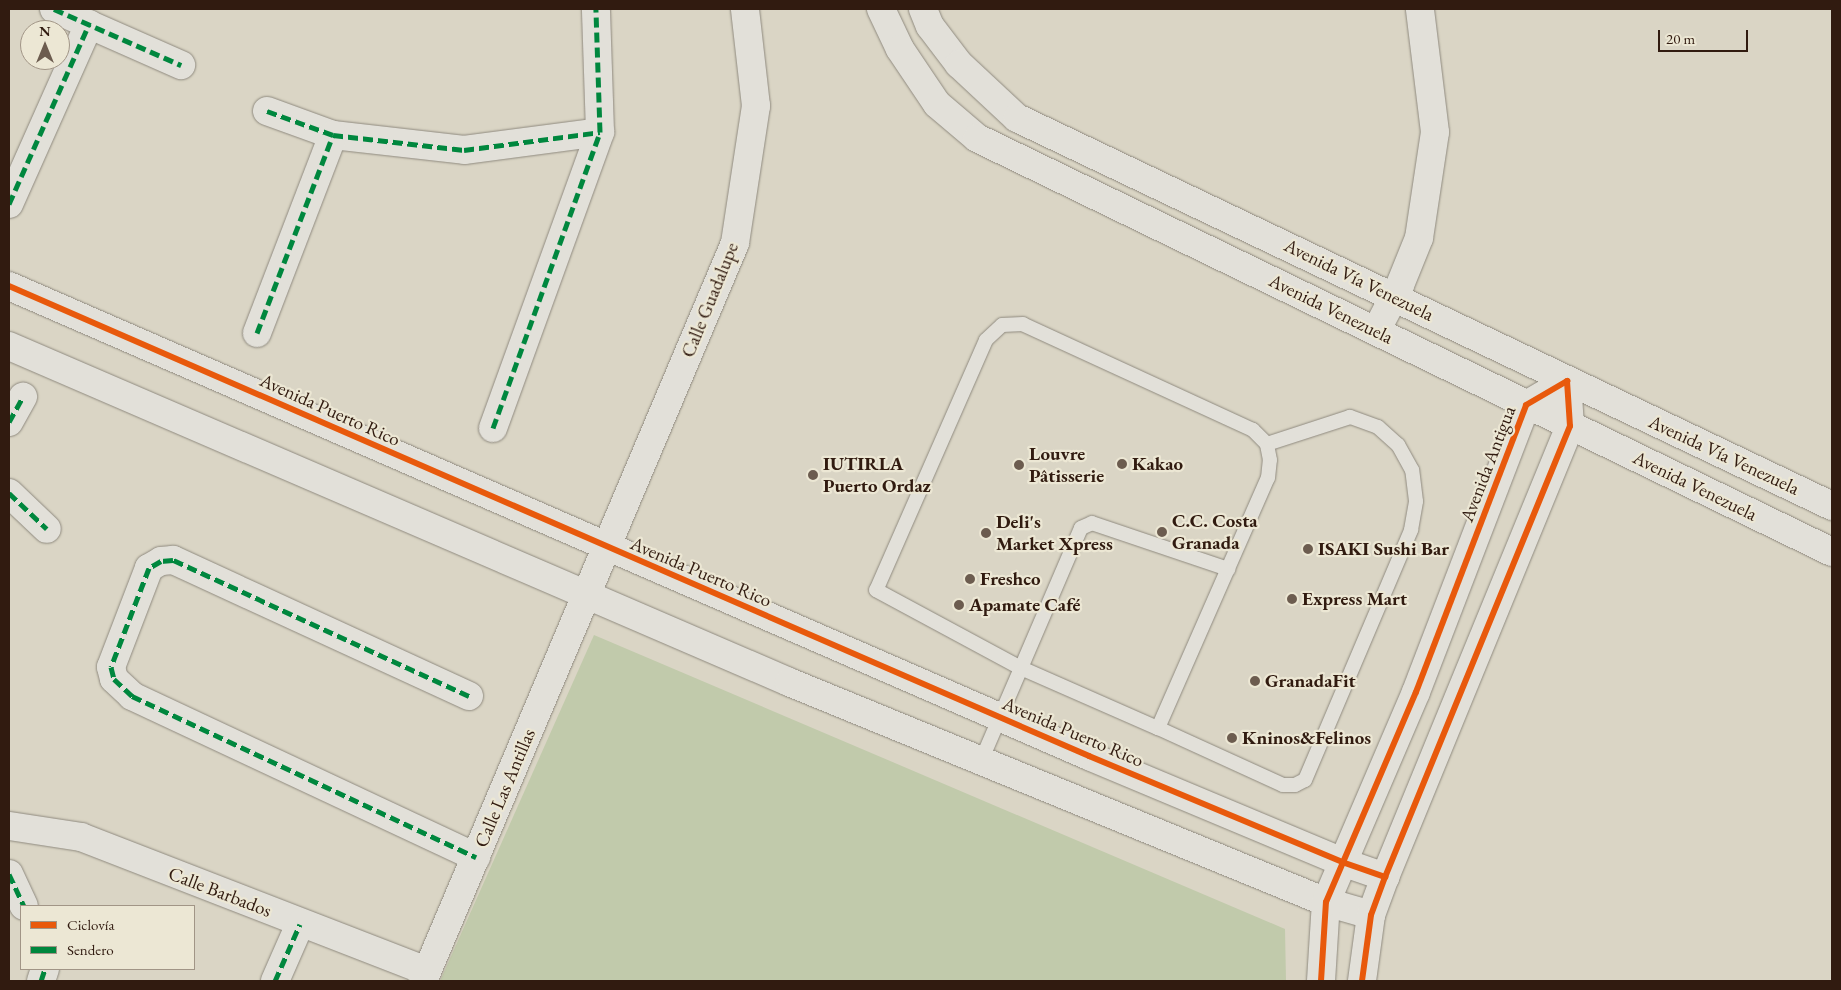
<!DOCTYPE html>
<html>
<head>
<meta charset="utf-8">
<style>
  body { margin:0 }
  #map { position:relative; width:1841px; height:990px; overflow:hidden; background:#dad5c5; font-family:"EB Garamond",serif }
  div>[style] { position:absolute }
  .green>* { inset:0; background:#c1caab }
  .roads { filter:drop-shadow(0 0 1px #8f8a7f) drop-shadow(0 0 1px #8f8a7f) }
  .service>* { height:14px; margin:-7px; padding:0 7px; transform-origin:7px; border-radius:7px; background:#e2e0d9 }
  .minor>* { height:28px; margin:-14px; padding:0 14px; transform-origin:14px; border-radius:14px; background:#e2e0d9 }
  .tertiary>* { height:28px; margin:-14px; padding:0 14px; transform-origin:14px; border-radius:14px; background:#e2e0d9 }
  .quiet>* { height:5px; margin-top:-2.5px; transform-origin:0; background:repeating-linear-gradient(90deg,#00873e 0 10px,transparent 0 15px) }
  .cycleway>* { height:6px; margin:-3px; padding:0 3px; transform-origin:3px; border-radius:3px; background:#e8590c }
  .dots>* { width:14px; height:14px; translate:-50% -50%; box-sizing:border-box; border:2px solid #ece7d4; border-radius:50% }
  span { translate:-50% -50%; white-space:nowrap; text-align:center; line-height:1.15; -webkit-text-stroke:4.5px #ece7d4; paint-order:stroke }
  .street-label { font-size:19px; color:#311b10 }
  .poi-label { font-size:19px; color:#311b10; font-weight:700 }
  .left { translate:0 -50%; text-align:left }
  .frame { position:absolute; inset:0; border:10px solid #311b10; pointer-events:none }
  .legend { position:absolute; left:20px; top:905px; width:175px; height:65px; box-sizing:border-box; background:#ece7d4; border:1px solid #a19586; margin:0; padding:6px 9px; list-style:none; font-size:15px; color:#311b10 }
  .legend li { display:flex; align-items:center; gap:10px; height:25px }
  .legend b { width:25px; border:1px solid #a19586 }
  .north { position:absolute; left:20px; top:20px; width:50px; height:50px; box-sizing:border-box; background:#ece7d4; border:1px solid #a19586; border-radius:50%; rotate:0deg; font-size:14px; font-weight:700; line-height:20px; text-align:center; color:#311b10 }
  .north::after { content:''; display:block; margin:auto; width:18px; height:22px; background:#6c5c4f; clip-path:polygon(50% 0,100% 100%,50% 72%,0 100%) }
  .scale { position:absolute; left:1658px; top:30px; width:90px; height:22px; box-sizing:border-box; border:2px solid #311b10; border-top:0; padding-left:6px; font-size:15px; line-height:18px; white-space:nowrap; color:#311b10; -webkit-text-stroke:4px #ece7d4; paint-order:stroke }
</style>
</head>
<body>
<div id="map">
  <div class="green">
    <div style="clip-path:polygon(594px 635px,1285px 929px,1286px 981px,440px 981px)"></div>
  </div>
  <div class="roads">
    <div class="service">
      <div style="left:1158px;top:728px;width:137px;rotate:24.5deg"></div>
      <div style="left:1283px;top:785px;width:12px"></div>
      <div style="left:1295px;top:785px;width:11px;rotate:-27deg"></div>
      <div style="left:1305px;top:780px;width:272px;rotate:-67deg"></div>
      <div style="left:1411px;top:530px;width:29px;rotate:-80deg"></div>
      <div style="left:1416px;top:501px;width:31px;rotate:-97deg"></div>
      <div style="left:1412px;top:470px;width:29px;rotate:-119deg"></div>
      <div style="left:1398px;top:445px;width:27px;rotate:-138deg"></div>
      <div style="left:1378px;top:427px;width:30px;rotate:-160deg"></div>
      <div style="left:1350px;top:417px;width:87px;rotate:162deg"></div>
      <div style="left:981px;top:761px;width:101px;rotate:-66.7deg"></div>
      <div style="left:1021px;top:668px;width:150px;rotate:23.7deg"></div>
      <div style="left:1158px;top:728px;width:273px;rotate:-66.3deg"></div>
      <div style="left:1268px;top:478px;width:18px;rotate:-84deg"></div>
      <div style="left:1270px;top:460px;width:16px;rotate:-101deg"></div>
      <div style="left:1267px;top:444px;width:20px;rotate:-135deg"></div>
      <div style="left:1253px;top:430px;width:253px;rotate:-155.3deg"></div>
      <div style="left:1023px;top:324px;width:21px;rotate:177deg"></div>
      <div style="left:1002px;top:325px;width:22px;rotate:137deg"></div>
      <div style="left:986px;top:340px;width:273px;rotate:113.7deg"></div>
      <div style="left:876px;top:590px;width:165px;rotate:28.3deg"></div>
      <div style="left:1021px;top:668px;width:152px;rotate:-66.8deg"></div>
      <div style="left:1081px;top:528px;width:12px;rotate:-24deg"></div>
      <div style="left:1092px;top:523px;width:144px;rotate:18.7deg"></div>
    </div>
    <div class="minor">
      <div style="left:54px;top:9px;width:139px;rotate:23.8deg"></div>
      <div style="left:267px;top:111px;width:70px;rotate:20deg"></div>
      <div style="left:333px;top:135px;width:132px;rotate:6.5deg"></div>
      <div style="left:464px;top:150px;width:137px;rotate:-7.5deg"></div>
      <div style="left:9px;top:204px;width:197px;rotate:-66deg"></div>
      <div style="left:9px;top:286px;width:1178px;rotate:23.52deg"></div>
      <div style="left:1089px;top:756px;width:274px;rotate:22.7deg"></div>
      <div style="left:1342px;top:862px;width:46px;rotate:19.2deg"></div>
      <div style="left:1376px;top:331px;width:52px;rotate:-62.4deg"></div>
      <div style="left:1400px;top:285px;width:51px;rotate:-68deg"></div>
      <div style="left:1419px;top:238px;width:107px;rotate:-81.4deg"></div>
      <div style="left:1435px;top:132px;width:124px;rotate:-97deg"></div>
      <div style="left:257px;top:333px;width:212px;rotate:-69deg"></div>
      <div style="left:9px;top:346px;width:849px;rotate:23.3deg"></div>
      <div style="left:789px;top:682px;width:580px;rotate:22.28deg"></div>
      <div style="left:1326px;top:902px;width:47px;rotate:16.1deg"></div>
      <div style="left:9px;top:422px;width:29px;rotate:-61deg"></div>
      <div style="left:493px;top:428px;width:315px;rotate:-70.1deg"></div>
      <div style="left:600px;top:132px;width:123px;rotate:-91.9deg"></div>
      <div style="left:9px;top:493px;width:52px;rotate:43.5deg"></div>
      <div style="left:469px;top:696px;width:326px;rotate:-155.3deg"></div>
      <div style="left:173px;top:560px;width:12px;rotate:175deg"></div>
      <div style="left:161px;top:561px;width:14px;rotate:150deg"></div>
      <div style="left:149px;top:568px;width:106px;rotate:111deg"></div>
      <div style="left:111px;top:667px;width:12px;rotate:76deg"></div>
      <div style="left:114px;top:679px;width:25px;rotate:43deg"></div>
      <div style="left:132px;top:696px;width:380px;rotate:25.1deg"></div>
      <div style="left:9px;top:826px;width:73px;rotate:8.7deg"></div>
      <div style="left:81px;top:837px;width:371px;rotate:21.2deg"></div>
      <div style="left:9px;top:874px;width:35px;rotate:65deg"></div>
      <div style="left:41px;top:981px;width:13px;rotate:-72deg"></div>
      <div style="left:275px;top:981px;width:62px;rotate:-66.3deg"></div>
      <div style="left:423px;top:981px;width:801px;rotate:-67.08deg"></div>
      <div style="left:735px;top:243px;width:139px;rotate:-81.3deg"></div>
      <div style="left:756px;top:106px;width:98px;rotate:-96.5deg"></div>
      <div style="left:1321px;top:981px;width:79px;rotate:-86.4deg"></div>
      <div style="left:1326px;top:902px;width:228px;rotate:-66.8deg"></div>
      <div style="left:1416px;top:692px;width:307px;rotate:-69deg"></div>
      <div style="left:1526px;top:405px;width:48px;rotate:-30.3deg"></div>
      <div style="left:1567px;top:381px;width:45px;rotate:86.2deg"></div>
      <div style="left:1570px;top:426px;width:487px;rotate:112.3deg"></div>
      <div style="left:1385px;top:877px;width:40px;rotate:110.2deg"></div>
      <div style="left:1371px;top:915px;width:67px;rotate:97.8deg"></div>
    </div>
    <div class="tertiary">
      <div style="left:881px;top:9px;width:44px;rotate:64.6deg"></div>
      <div style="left:900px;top:49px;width:66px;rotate:56.1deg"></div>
      <div style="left:937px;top:104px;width:52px;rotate:40.4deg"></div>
      <div style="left:977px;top:138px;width:950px;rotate:25.84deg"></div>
      <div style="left:923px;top:9px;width:18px;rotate:68deg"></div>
      <div style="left:930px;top:26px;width:48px;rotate:52.7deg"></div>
      <div style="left:959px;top:64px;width:79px;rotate:43deg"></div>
      <div style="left:1017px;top:118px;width:903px;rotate:25.46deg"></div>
    </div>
  </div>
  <div class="quiet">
    <div style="left:54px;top:9px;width:139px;rotate:23.8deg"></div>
    <div style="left:267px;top:111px;width:70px;rotate:20deg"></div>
    <div style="left:333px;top:135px;width:132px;rotate:6.5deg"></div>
    <div style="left:464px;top:150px;width:137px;rotate:-7.5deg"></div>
    <div style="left:9px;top:204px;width:197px;rotate:-66deg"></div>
    <div style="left:257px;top:333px;width:212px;rotate:-69deg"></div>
    <div style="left:9px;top:422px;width:29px;rotate:-61deg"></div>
    <div style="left:493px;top:428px;width:315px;rotate:-70.1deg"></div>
    <div style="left:600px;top:132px;width:123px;rotate:-91.9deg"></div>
    <div style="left:9px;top:493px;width:52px;rotate:43.5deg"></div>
    <div style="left:469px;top:696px;width:326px;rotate:-155.3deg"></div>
    <div style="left:173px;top:560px;width:12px;rotate:175deg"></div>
    <div style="left:161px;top:561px;width:14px;rotate:150deg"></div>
    <div style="left:149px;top:568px;width:106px;rotate:111deg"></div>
    <div style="left:111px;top:667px;width:12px;rotate:76deg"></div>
    <div style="left:114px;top:679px;width:25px;rotate:43deg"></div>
    <div style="left:132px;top:696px;width:380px;rotate:25.1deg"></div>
    <div style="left:9px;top:874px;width:35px;rotate:65deg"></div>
    <div style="left:41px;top:981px;width:13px;rotate:-72deg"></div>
    <div style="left:275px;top:981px;width:62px;rotate:-66.3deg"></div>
  </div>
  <div class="cycleway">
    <div style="left:9px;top:286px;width:1178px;rotate:23.52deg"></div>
    <div style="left:1089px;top:756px;width:274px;rotate:22.7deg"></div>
    <div style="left:1342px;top:862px;width:46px;rotate:19.2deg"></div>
    <div style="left:1321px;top:981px;width:79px;rotate:-86.4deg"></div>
    <div style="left:1326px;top:902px;width:228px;rotate:-66.8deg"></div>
    <div style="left:1416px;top:692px;width:307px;rotate:-69deg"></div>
    <div style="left:1526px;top:405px;width:48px;rotate:-30.3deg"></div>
    <div style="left:1567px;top:381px;width:45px;rotate:86.2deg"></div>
    <div style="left:1570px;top:426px;width:487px;rotate:112.3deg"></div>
    <div style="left:1385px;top:877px;width:40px;rotate:110.2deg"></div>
    <div style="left:1371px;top:915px;width:67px;rotate:97.8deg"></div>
  </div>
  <div class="dots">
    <div style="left:1122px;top:464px;background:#6c5c4f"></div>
    <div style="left:1019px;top:465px;background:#6c5c4f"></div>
    <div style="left:813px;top:475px;background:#6c5c4f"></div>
    <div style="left:1162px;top:532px;background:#6c5c4f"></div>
    <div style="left:986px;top:533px;background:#6c5c4f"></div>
    <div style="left:1308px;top:549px;background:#6c5c4f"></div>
    <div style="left:970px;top:579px;background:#6c5c4f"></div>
    <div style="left:1292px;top:599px;background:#6c5c4f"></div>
    <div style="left:959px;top:605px;background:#6c5c4f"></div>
    <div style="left:1255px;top:681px;background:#6c5c4f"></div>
    <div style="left:1232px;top:738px;background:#6c5c4f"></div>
  </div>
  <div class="street-label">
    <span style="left:1359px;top:280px;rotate:26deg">Avenida Vía Venezuela</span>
    <span style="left:710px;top:300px;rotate:-68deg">Calle Guadalupe</span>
    <span style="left:1331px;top:309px;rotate:26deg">Avenida Venezuela</span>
    <span style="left:330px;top:410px;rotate:24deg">Avenida Puerto Rico</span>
    <span style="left:1724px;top:455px;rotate:25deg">Avenida Vía Venezuela</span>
    <span style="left:1488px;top:464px;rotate:-69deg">Avenida Antigua</span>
    <span style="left:1695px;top:486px;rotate:26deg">Avenida Venezuela</span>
    <span style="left:701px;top:572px;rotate:23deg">Avenida Puerto Rico</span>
    <span style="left:1073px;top:732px;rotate:23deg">Avenida Puerto Rico</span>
    <span style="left:505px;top:788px;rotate:-67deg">Calle Las Antillas</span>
    <span style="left:220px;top:892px;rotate:21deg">Calle Barbados</span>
  </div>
  <div class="poi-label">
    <span class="left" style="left:1029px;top:465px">Louvre<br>Pâtisserie</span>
    <span class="left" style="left:823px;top:475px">IUTIRLA<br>Puerto Ordaz</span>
    <span class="left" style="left:1132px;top:464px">Kakao</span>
    <span class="left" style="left:1172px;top:532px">C.C. Costa<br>Granada</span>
    <span class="left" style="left:996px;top:533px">Deli's<br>Market Xpress</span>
    <span class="left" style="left:1318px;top:549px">ISAKI Sushi Bar</span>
    <span class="left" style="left:980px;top:579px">Freshco</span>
    <span class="left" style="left:1302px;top:599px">Express Mart</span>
    <span class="left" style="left:969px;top:605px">Apamate Café</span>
    <span class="left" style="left:1265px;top:681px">GranadaFit</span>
    <span class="left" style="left:1242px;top:738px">Kninos&amp;Felinos</span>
  </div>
  <div class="frame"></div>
  <ul class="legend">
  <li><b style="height:6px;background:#e8590c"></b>Ciclovía</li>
  <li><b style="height:6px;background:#00873e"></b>Sendero</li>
  </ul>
  <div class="north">N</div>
  <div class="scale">20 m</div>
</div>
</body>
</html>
